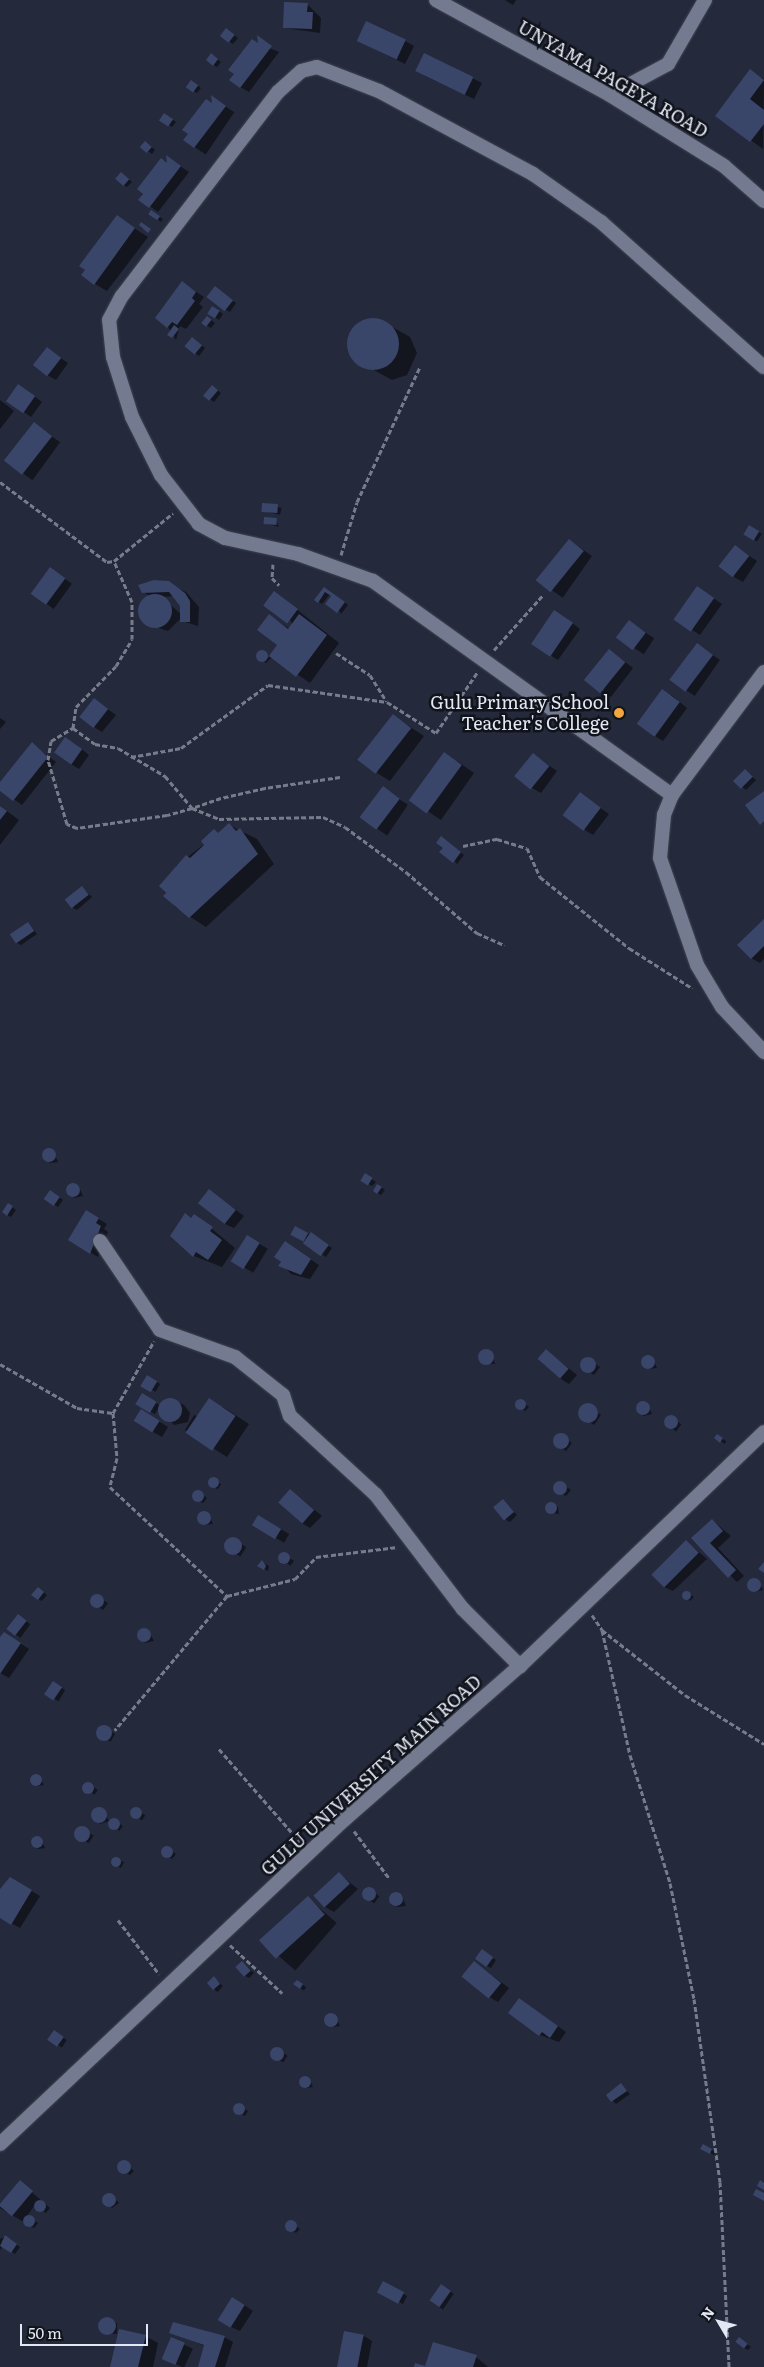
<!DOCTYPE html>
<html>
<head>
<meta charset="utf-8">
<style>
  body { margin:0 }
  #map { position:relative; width:764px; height:2367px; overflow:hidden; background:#24293b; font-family:Literata,serif }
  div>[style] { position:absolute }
  .shadow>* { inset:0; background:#0007; transform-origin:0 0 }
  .building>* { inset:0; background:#3a456a; transform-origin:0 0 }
  .round { border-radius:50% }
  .path>* { height:3px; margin-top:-1.5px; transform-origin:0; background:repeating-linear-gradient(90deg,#777c8c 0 5px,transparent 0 7.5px) }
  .roads { filter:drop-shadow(0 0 1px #404554) drop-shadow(0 0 1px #404554) }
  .minor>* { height:14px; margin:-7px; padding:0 7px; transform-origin:7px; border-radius:7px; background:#747b90 }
  .tertiary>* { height:14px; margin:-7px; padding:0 7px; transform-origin:7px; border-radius:7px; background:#747b90 }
  .dots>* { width:14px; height:14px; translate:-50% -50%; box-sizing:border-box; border:2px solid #10131a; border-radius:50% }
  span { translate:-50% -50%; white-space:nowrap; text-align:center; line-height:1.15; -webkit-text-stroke:5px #10131a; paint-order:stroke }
  .street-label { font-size:18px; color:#e3e8f4 }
  .poi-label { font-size:18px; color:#e3e8f4 }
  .right { translate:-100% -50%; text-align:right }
  .north { position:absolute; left:694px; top:2297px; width:50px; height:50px; -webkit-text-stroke:4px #10131a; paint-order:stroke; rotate:307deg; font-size:14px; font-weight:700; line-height:20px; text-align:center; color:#e3e8f4 }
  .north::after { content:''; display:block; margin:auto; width:18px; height:22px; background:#e3e8f4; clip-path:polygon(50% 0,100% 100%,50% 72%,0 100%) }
  .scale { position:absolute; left:20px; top:2324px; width:128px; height:22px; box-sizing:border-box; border:2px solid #e3e8f4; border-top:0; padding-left:6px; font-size:15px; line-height:18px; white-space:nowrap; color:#e3e8f4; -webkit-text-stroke:4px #10131a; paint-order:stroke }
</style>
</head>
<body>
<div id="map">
  <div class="shadow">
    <div style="clip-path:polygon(505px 0,516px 0,513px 5px)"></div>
    <div style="clip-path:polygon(307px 4px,321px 18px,320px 33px,284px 28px)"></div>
    <div style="clip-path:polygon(230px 32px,238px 38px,233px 44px,221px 36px)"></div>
    <div style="clip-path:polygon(405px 41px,414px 46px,405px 64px,367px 45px)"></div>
    <div style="clip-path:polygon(259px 44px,279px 52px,249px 92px,240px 87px)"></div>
    <div style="clip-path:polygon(211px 54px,221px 62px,217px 67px,213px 65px)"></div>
    <div style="clip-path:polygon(425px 54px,482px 83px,474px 99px,425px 76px)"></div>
    <div style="clip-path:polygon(750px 71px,764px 79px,763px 149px,716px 115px)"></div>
    <div style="clip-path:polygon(196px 84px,201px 88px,197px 93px,193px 91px)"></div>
    <div style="left:216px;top:100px;width:22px;height:51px;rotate:34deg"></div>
    <div style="clip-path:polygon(169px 117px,176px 122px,172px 127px,161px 120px)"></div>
    <div style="clip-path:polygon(149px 145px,155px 150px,152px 154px,142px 147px)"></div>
    <div style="clip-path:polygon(161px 160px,168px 164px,171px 160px,189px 172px,158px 212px,140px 199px)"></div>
    <div style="clip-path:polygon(125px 176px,132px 182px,127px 187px,123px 185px)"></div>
    <div style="clip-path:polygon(150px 214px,155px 214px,163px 219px,161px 222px)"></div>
    <div style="clip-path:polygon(117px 217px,148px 237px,107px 291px,95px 284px)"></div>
    <div style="clip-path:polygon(183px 283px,204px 297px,199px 304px,203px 307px,186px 329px,180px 326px,176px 340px,168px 327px)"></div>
    <div style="clip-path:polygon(219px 290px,236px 303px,230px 312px,226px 310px)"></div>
    <div style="clip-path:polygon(216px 309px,223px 314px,219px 320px,208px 313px)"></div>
    <div style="clip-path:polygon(378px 319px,410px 337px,417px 353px,407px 375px,392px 380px,352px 358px,350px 334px,361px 322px)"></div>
    <div style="clip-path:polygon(211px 320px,215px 323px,211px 328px,203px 323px)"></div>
    <div style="clip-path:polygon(196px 341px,205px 348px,199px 356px,195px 353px)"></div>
    <div style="clip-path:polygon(47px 349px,68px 363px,56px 380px,47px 375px)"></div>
    <div style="clip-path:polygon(216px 389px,221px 393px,214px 402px,205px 396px)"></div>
    <div style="clip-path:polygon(27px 391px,42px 402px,31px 417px,7px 400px)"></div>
    <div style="clip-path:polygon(0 400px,14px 411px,0 429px)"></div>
    <div style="left:35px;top:424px;width:31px;height:47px;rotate:36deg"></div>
    <div style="left:263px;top:504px;width:19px;height:7px;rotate:12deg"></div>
    <div style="clip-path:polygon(276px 520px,279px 527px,265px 523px)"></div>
    <div style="left:749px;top:526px;width:15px;height:9px;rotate:32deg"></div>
    <div style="left:569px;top:540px;width:28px;height:51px;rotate:35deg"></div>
    <div style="clip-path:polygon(735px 547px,757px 561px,743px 582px,734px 577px)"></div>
    <div style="left:50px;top:568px;width:27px;height:31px;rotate:36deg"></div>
    <div style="clip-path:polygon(evenodd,159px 580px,186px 592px,199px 607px,198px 626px,179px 620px,168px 631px,150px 625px,140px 614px,142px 604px,150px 596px,143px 592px,159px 580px,174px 596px,181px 606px,181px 614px,161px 597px,174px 596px)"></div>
    <div style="clip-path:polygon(325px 588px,348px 605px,341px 614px,330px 594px,322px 604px,316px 600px)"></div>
    <div style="clip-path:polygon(275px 592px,339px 643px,310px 683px,272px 657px,266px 663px,257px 655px,261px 652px,269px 658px,279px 644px,269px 616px,290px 629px,293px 625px)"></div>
    <div style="clip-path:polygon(706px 593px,722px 604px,700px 635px,675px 619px)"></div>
    <div style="clip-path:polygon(563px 616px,580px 629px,558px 660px,550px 655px)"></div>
    <div style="left:629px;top:622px;width:30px;height:19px;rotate:33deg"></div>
    <div style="left:697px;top:644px;width:28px;height:44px;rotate:35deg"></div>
    <div style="clip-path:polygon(617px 656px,633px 668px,611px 697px,603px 692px)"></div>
    <div style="clip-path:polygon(671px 695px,687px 708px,663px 741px,655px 736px)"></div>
    <div style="clip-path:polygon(94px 700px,116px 715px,102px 732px,94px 727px)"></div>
    <div style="clip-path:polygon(393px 716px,424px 736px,390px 781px,377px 773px)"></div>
    <div style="clip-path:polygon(0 718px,6px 722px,0 729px)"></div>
    <div style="clip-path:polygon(74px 743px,89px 755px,79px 769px,71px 764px)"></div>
    <div style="clip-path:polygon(32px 744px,56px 762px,22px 805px,0 789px,0 784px)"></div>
    <div style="clip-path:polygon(533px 755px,557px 771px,541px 793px,532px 788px)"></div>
    <div style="clip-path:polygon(457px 761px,474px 773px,441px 820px,411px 800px)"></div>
    <div style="clip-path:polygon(745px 771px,756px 780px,746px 790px,735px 781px)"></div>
    <div style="left:383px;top:788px;width:30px;height:37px;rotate:34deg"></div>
    <div style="clip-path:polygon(580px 794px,609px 814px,593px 835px,585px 830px)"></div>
    <div style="clip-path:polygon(0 806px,19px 820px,0 845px)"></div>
    <div style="clip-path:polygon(229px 825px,257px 839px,274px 864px,206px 927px,175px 907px,160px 886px,179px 869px,176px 866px)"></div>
    <div style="clip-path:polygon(445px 840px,464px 855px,457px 864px,444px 847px)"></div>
    <div style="clip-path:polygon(82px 888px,92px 897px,77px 910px,73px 908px)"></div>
    <div style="clip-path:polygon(764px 921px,764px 959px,760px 963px,751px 958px)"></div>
    <div style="clip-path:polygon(28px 924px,37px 934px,21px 945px,17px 943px)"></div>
    <div style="clip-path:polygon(53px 1151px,58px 1162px,50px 1163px,44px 1152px)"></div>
    <div style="clip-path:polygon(369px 1177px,376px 1182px,372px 1186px,362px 1180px)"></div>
    <div style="clip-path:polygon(78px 1185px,83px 1196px,74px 1198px,69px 1187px)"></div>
    <div style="clip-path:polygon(378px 1185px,385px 1190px,381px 1195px,377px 1193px)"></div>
    <div style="clip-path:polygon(209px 1190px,244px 1216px,234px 1228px,225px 1224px)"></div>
    <div style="clip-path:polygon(55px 1194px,63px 1200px,58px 1207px,46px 1199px)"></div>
    <div style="clip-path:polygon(8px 1204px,16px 1210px,11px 1217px,7px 1215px)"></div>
    <div style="clip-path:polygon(87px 1212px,107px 1224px,104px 1229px,108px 1232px,98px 1257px,70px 1240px)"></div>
    <div style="clip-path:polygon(195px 1215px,235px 1248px,222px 1267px,194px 1256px)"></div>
    <div style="clip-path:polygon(296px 1227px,332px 1248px,326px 1257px,292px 1234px)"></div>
    <div style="left:248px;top:1237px;width:23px;height:28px;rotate:31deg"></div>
    <div style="clip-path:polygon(293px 1248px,319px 1265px,310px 1279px,291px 1274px,276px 1257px)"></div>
    <div style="clip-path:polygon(546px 1350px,577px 1375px,569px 1384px,561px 1379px)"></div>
    <div style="clip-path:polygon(492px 1354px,495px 1364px,483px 1363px,480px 1356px)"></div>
    <div style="clip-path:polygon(652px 1357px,657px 1368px,648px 1369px,643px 1358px)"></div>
    <div style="clip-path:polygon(587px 1359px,600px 1367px,594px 1375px,581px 1366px)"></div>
    <div style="left:148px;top:1377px;width:14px;height:9px;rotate:30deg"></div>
    <div style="clip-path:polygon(142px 1395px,161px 1406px,175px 1400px,184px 1405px,190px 1413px,188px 1422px,174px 1425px,159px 1407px,155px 1414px,137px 1404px)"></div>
    <div style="clip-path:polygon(520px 1400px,529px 1407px,525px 1411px,516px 1405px)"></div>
    <div style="clip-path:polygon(647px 1403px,652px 1414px,643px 1416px,638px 1405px)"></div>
    <div style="left:586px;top:1405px;width:18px;height:12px;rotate:34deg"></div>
    <div style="clip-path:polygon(223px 1407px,249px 1424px,227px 1457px,185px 1430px,194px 1415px,199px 1417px)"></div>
    <div style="clip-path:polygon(149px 1415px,168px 1427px,162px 1437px,153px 1432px)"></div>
    <div style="left:670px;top:1416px;width:14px;height:9px;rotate:36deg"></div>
    <div style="left:560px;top:1434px;width:15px;height:10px;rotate:37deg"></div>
    <div style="clip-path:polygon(717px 1435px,726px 1441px,725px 1444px,715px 1438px)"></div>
    <div style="left:212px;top:1478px;width:11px;height:6px;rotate:34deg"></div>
    <div style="clip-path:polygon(559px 1482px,571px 1490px,566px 1496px,554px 1489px)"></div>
    <div style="clip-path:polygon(290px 1490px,322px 1516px,310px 1528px,302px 1523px)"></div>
    <div style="clip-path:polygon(197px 1491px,207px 1498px,203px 1503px,193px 1497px)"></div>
    <div style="clip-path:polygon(503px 1501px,517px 1515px,510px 1522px,506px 1520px)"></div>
    <div style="clip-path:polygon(554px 1504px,558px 1507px,559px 1514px,548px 1512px,547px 1505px)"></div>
    <div style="clip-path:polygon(208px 1513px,213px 1524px,204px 1525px,199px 1514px)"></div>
    <div style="left:258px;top:1516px;width:36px;height:10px;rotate:30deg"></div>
    <div style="clip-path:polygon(712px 1520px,731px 1536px,718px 1548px,744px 1576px,737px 1582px,693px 1538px)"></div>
    <div style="left:232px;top:1538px;width:17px;height:11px;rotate:33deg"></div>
    <div style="clip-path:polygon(686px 1541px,707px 1559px,673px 1591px,664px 1587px)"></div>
    <div style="left:284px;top:1554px;width:12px;height:6px;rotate:35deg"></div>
    <div style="clip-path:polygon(262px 1562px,269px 1566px,268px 1571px,259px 1566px)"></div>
    <div style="clip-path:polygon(758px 1580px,763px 1590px,755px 1592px,750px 1581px)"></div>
    <div style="clip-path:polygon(42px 1591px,47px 1595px,42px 1601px,38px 1599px)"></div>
    <div style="clip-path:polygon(686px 1592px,694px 1597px,690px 1601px,683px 1595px)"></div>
    <div style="clip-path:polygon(96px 1596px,108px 1603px,103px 1610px,92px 1602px)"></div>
    <div style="left:19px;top:1616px;width:14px;height:17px;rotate:36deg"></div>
    <div style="clip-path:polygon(148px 1630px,154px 1641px,145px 1643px,139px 1632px)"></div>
    <div style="clip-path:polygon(12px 1638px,29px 1649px,9px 1678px,0 1673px,0 1639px)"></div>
    <div style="left:53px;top:1683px;width:14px;height:13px;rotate:30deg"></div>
    <div style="left:103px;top:1727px;width:14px;height:9px;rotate:30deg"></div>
    <div style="clip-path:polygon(39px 1776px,44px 1785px,37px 1786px,33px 1777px)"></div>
    <div style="left:88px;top:1783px;width:12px;height:6px;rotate:35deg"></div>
    <div style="left:135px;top:1809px;width:12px;height:6px;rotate:31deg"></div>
    <div style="clip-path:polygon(103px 1810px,109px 1821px,100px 1824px,93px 1812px)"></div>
    <div style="left:113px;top:1819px;width:12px;height:6px;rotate:35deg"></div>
    <div style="left:82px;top:1828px;width:14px;height:9px;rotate:34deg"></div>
    <div style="clip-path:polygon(40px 1839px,45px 1848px,38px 1849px,33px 1840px)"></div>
    <div style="clip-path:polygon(166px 1848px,176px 1854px,172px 1859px,163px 1852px)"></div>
    <div style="clip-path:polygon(114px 1859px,124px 1862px,121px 1868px,113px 1863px)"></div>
    <div style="clip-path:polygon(339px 1874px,358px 1889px,334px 1912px,325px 1907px)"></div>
    <div style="clip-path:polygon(11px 1879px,40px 1896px,20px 1928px,0 1917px,0 1889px)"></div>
    <div style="left:368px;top:1888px;width:14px;height:9px;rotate:36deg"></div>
    <div style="clip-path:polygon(401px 1894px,406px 1906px,397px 1907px,392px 1896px)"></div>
    <div style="left:308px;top:1898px;width:38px;height:63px;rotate:41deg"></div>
    <div style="clip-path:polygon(482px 1951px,496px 1960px,491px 1968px,487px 1966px)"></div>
    <div style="clip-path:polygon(242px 1962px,254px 1973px,249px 1978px,245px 1976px)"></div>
    <div style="clip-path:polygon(474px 1962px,509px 1988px,498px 2002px,489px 1997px)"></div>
    <div style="left:214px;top:1978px;width:12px;height:8px;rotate:42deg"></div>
    <div style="left:297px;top:1981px;width:11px;height:4px;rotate:34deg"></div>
    <div style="clip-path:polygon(520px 1999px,566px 2032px,559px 2042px,540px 2035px,510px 2013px)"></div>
    <div style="clip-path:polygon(335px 2015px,340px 2026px,332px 2027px,326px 2017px)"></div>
    <div style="left:54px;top:2032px;width:15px;height:9px;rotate:32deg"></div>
    <div style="left:276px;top:2048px;width:14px;height:8px;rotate:34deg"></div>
    <div style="clip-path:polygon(309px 2078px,313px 2087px,307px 2088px,302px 2079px)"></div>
    <div style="clip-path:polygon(621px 2085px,630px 2094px,616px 2104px,607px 2095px)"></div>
    <div style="clip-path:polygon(239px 2105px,248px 2111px,245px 2116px,235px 2110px)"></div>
    <div style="clip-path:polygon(704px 2145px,715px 2152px,714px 2155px,702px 2148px)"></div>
    <div style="clip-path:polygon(124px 2162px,134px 2171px,130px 2175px,120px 2170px)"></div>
    <div style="clip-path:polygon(20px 2182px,50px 2208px,46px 2213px,34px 2206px,27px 2216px,38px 2223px,34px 2228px,0 2208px)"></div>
    <div style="clip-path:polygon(110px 2194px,119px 2203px,112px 2208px,104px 2199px)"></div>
    <div style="clip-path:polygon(290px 2222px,300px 2229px,296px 2233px,286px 2227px)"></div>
    <div style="clip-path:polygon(5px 2237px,20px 2247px,15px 2254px,3px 2246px,0 2250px,0 2239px)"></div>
    <div style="clip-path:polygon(384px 2283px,407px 2296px,403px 2304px,379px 2292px)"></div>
    <div style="left:442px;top:2286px;width:14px;height:19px;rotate:34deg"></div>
    <div style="clip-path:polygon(241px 2303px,253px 2311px,240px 2331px,231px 2327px)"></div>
    <div style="clip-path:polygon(102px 2321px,117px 2323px,117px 2334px,102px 2332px)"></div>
    <div style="clip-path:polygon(171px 2332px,224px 2337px,233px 2342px,225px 2367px,199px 2367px,205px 2346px)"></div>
    <div style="clip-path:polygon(145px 2336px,158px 2343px,153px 2367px,112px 2367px)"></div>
    <div style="clip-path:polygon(364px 2336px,372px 2341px,367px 2367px,337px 2367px)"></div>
    <div style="left:172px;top:2339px;width:23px;height:21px;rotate:25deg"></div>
    <div style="clip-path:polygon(743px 2341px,751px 2347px,748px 2350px,744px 2348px)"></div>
    <div style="clip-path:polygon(476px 2357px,488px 2367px,427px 2367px)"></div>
  </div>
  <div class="building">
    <div style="clip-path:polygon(284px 2px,308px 3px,307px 12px,313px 12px,312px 29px,283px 28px)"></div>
    <div style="left:366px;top:21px;width:44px;height:22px;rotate:25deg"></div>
    <div style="left:226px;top:28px;width:11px;height:10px;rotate:38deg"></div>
    <div style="clip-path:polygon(257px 35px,272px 46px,240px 88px,229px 80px,234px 74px,228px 70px,252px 39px,258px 43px)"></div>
    <div style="clip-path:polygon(211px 53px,218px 59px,213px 66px,206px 60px)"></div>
    <div style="left:424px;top:53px;width:55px;height:20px;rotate:26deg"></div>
    <div style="clip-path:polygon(750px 69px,764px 80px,750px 99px,764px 110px,764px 124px,750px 142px,715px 116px)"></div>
    <div style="left:191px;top:80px;width:9px;height:9px;rotate:36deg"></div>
    <div style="clip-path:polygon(211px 95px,226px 106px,194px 148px,183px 140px,188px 134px,182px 130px,206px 99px,212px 103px)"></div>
    <div style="left:164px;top:113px;width:11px;height:9px;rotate:34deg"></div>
    <div style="left:145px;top:141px;width:9px;height:8px;rotate:41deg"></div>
    <div style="clip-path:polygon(166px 155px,181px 166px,149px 208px,138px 200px,143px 194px,137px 189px,161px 158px,167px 163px)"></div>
    <div style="left:121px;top:172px;width:11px;height:9px;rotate:41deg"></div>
    <div style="left:151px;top:210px;width:11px;height:5px;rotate:34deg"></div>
    <div style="clip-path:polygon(117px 215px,135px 228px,94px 285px,81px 275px,85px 270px,79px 266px)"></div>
    <div style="clip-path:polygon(141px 222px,151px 229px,148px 233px,139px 225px)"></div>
    <div style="clip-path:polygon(182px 281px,196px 292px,192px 298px,195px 301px,177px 325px,172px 322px,167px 328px,155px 318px)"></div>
    <div style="left:215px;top:286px;width:23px;height:14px;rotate:38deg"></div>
    <div style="left:212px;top:306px;width:9px;height:9px;rotate:32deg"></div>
    <div style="left:207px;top:316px;width:6px;height:9px;rotate:39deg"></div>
    <div class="round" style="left:347px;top:318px;width:52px;height:52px"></div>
    <div style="clip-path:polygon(174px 325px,179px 329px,172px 338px,167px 335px)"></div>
    <div style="left:192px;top:337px;width:13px;height:12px;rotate:39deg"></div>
    <div style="left:47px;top:347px;width:18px;height:23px;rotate:38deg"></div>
    <div style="left:18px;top:384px;width:21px;height:21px;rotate:35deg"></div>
    <div style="left:212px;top:385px;width:8px;height:14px;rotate:40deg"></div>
    <div style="left:34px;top:422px;width:23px;height:49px;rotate:38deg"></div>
    <div style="left:262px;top:503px;width:16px;height:9px;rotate:4deg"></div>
    <div style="left:264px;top:517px;width:13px;height:7px;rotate:4deg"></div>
    <div style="left:749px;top:525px;width:12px;height:11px;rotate:31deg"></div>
    <div style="left:569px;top:539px;width:19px;height:53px;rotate:39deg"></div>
    <div style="left:735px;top:545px;width:18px;height:27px;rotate:38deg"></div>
    <div style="left:50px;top:567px;width:19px;height:33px;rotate:36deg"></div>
    <div style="clip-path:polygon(154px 580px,169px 581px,185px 593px,190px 601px,190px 622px,180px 622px,180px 606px,169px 592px,142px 593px,138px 585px)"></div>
    <div style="left:697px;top:586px;width:21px;height:41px;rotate:35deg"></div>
    <div style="clip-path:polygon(324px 587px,345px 602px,337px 613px,325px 604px,331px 596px,325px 592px,318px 603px,314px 600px)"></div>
    <div style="left:274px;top:591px;width:30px;height:18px;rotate:37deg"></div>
    <div class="round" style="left:138px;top:594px;width:34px;height:34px"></div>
    <div style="left:554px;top:610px;width:23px;height:41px;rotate:34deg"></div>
    <div style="clip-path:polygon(269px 614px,288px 629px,299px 614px,327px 635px,296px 677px,269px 656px,277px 645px,257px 630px)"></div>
    <div style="left:629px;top:620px;width:21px;height:22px;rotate:37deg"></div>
    <div style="left:697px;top:643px;width:20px;height:46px;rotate:37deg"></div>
    <div style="left:609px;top:649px;width:21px;height:40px;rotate:39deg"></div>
    <div class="round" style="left:256px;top:650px;width:12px;height:12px"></div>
    <div style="left:662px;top:689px;width:22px;height:43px;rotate:36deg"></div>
    <div style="left:94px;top:698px;width:18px;height:24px;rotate:38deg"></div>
    <div style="left:393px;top:714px;width:23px;height:58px;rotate:38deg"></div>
    <div style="left:65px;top:737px;width:21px;height:19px;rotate:35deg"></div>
    <div style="clip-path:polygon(32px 742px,48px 757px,13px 801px,0 791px,0 782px)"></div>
    <div style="left:444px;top:752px;width:22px;height:60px;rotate:36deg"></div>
    <div style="left:533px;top:753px;width:21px;height:30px;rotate:39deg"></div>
    <div style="left:745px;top:769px;width:11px;height:17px;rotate:45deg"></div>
    <div style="left:383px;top:786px;width:21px;height:39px;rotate:37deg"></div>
    <div style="clip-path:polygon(764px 791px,764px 821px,760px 825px,745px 805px)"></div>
    <div style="left:580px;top:792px;width:26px;height:29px;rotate:37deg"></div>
    <div style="clip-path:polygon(0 806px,7px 811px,0 820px)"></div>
    <div style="clip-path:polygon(229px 823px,236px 831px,240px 828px,258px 854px,189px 918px,163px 896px,166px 893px,159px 886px,186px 855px,190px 858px,204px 845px,201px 841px,214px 829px,218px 833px)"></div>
    <div style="clip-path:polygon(441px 836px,461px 852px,453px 863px,439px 852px,443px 848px,436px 843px)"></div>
    <div style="left:82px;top:886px;width:11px;height:22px;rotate:52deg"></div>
    <div style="clip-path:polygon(764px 919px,764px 946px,751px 959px,737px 945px)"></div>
    <div style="left:28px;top:922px;width:11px;height:22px;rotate:56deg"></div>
    <div class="round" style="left:42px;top:1148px;width:14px;height:14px"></div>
    <div style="left:365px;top:1173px;width:9px;height:9px;rotate:32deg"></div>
    <div class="round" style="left:66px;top:1183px;width:14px;height:14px"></div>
    <div style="clip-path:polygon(377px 1184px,382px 1187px,377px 1194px,373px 1191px)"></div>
    <div style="left:209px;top:1189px;width:34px;height:18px;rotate:38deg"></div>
    <div style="left:50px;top:1190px;width:12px;height:11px;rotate:35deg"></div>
    <div style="clip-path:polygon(8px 1203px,13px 1206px,7px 1216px,2px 1212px)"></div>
    <div style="clip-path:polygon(86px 1210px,99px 1218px,96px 1223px,101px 1226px,90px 1254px,68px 1240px)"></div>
    <div style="clip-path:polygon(185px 1213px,191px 1218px,194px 1214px,213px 1227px,210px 1231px,222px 1240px,208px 1260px,196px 1252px,193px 1257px,170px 1236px)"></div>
    <div style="left:295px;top:1226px;width:15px;height:10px;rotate:28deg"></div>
    <div style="left:311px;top:1232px;width:22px;height:14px;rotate:36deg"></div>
    <div style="left:247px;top:1235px;width:15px;height:31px;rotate:32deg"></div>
    <div style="clip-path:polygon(285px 1241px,311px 1259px,301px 1275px,278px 1266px,281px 1262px,274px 1257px)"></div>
    <div style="left:546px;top:1349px;width:30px;height:13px;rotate:41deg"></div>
    <div class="round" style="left:478px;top:1349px;width:16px;height:16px"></div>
    <div class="round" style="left:641px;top:1355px;width:14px;height:14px"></div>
    <div class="round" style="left:580px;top:1357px;width:16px;height:16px"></div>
    <div style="left:147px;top:1375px;width:12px;height:13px;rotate:31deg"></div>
    <div style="left:142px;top:1393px;width:17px;height:13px;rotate:31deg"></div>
    <div style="left:209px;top:1398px;width:32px;height:42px;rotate:34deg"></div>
    <div class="round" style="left:158px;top:1398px;width:24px;height:24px"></div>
    <div class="round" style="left:514.5px;top:1398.5px;width:11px;height:11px"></div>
    <div class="round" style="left:636px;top:1401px;width:14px;height:14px"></div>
    <div class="round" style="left:578px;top:1403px;width:20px;height:20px"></div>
    <div style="left:141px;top:1409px;width:22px;height:14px;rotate:32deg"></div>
    <div class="round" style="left:664px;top:1415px;width:14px;height:14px"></div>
    <div class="round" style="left:553px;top:1433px;width:16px;height:16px"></div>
    <div style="clip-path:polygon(717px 1434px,723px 1438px,720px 1443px,714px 1438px)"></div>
    <div class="round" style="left:207.5px;top:1476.5px;width:11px;height:11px"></div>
    <div class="round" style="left:553px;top:1481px;width:14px;height:14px"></div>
    <div style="left:290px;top:1489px;width:32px;height:18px;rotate:41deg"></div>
    <div class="round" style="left:192px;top:1490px;width:12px;height:12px"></div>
    <div style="left:503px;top:1499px;width:17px;height:13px;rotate:50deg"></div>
    <div class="round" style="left:545px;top:1502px;width:12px;height:12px"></div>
    <div class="round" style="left:197px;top:1511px;width:14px;height:14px"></div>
    <div style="left:258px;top:1515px;width:27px;height:12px;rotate:31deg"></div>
    <div style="clip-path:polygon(712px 1519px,723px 1531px,710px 1543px,736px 1570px,728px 1578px,691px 1538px)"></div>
    <div class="round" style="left:224px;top:1537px;width:18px;height:18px"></div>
    <div style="left:686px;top:1540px;width:18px;height:49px;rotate:45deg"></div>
    <div class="round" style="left:278px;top:1552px;width:12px;height:12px"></div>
    <div style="clip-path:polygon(262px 1560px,266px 1566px,264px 1570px,257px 1566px)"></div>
    <div style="clip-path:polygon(764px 1562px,764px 1573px,758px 1569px)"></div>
    <div class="round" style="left:747px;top:1578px;width:14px;height:14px"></div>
    <div style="clip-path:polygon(38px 1587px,44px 1592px,38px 1600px,31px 1595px)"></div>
    <div class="round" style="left:681.5px;top:1590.5px;width:9px;height:9px"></div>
    <div class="round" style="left:90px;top:1594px;width:14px;height:14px"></div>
    <div style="left:18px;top:1614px;width:11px;height:19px;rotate:38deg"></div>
    <div class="round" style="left:137px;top:1628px;width:14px;height:14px"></div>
    <div style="clip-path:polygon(4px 1632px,21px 1643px,0 1674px,0 1637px)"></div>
    <div style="left:53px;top:1681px;width:11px;height:16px;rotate:34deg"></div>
    <div class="round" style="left:96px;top:1725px;width:16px;height:16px"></div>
    <div class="round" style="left:30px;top:1774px;width:12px;height:12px"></div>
    <div class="round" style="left:82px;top:1782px;width:12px;height:12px"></div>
    <div class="round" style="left:91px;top:1807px;width:16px;height:16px"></div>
    <div class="round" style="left:130px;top:1807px;width:12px;height:12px"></div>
    <div class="round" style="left:108px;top:1818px;width:12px;height:12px"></div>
    <div class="round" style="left:74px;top:1826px;width:16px;height:16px"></div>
    <div class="round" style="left:31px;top:1836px;width:12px;height:12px"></div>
    <div class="round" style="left:161px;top:1846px;width:12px;height:12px"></div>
    <div class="round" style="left:111px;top:1857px;width:10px;height:10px"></div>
    <div style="left:339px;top:1872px;width:16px;height:35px;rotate:47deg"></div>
    <div style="clip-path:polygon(10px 1877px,32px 1890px,11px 1925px,0 1918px,0 1889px)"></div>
    <div class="round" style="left:362px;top:1887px;width:14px;height:14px"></div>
    <div class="round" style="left:389px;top:1892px;width:14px;height:14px"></div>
    <div style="left:308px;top:1896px;width:25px;height:66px;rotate:48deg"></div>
    <div style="left:482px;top:1949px;width:14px;height:12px;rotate:36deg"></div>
    <div style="left:242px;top:1961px;width:13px;height:9px;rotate:48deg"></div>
    <div style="left:474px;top:1961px;width:35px;height:20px;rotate:39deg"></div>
    <div style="clip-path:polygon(214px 1976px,220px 1984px,213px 1990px,207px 1983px)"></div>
    <div style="clip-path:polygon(297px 1980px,303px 1984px,300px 1989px,293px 1984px)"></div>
    <div style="clip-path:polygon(519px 1998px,558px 2026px,550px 2038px,542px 2032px,539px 2036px,508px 2013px)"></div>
    <div class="round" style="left:324px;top:2013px;width:14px;height:14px"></div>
    <div style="left:54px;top:2030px;width:12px;height:12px;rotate:35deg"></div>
    <div class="round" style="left:270px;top:2047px;width:14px;height:14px"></div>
    <div class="round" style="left:299px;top:2076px;width:12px;height:12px"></div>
    <div style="clip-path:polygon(621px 2083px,627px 2091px,611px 2102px,606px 2095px)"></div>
    <div class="round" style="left:233px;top:2103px;width:12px;height:12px"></div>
    <div style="clip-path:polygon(703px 2144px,712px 2149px,710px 2154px,700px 2149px)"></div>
    <div class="round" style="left:117px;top:2160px;width:14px;height:14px"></div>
    <div style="left:20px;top:2180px;width:17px;height:33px;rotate:40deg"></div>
    <div style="clip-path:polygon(760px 2180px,764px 2183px,764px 2190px,757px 2186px)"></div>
    <div style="clip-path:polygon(756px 2189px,764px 2193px,764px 2201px,753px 2195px)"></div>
    <div class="round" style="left:102px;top:2193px;width:14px;height:14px"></div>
    <div class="round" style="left:34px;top:2200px;width:12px;height:12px"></div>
    <div class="round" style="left:23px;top:2215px;width:12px;height:12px"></div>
    <div class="round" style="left:285px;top:2220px;width:12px;height:12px"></div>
    <div style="clip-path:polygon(5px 2235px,17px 2244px,11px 2253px,0 2246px)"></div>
    <div style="left:383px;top:2281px;width:24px;height:13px;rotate:28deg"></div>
    <div style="left:441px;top:2284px;width:12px;height:20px;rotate:35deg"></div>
    <div style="left:232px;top:2297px;width:15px;height:27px;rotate:32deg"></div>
    <div class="round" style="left:98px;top:2317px;width:18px;height:18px"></div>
    <div style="clip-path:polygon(173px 2322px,225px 2336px,215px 2367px,198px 2367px,204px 2345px,169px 2333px)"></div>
    <div style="clip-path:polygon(119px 2329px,146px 2335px,138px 2367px,110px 2367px)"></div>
    <div style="left:344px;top:2331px;width:20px;height:37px;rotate:11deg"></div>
    <div style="left:171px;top:2337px;width:15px;height:24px;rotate:23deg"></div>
    <div style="left:739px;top:2337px;width:11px;height:6px;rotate:38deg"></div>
    <div style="clip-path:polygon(433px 2342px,477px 2355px,473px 2367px,414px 2367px,415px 2363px,425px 2366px)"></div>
  </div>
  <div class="path">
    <div style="left:0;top:482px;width:134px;rotate:36.8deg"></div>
    <div style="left:107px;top:562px;width:7px;rotate:-8deg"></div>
    <div style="left:114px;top:561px;width:76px;rotate:-39.1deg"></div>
    <div style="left:341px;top:555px;width:55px;rotate:-73.2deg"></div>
    <div style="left:357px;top:502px;width:149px;rotate:-65deg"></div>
    <div style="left:273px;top:564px;width:14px;rotate:94deg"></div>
    <div style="left:272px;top:578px;width:10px;rotate:45deg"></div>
    <div style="left:494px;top:650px;width:74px;rotate:-48.3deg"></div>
    <div style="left:336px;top:653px;width:40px;rotate:32.9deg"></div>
    <div style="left:370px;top:675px;width:31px;rotate:58deg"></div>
    <div style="left:73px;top:728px;width:21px;rotate:-82deg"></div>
    <div style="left:76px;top:707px;width:57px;rotate:-45.7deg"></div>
    <div style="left:116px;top:666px;width:31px;rotate:-59deg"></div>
    <div style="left:132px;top:639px;width:37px;rotate:-90deg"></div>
    <div style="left:132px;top:602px;width:45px;rotate:-113.7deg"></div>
    <div style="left:131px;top:757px;width:51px;rotate:-10.2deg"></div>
    <div style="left:181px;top:748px;width:107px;rotate:-35.9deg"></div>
    <div style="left:268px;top:685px;width:120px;rotate:8.1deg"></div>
    <div style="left:387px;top:702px;width:58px;rotate:32.3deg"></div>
    <div style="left:436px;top:733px;width:73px;rotate:-55.7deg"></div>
    <div style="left:340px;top:777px;width:76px;rotate:171.7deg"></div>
    <div style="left:265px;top:788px;width:45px;rotate:167.2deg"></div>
    <div style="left:221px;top:798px;width:31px;rotate:161deg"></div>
    <div style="left:192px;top:808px;width:26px;rotate:164deg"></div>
    <div style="left:167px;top:815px;width:91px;rotate:171.8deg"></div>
    <div style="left:77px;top:828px;width:11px;rotate:-158deg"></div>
    <div style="left:67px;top:824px;width:67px;rotate:-106.5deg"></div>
    <div style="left:48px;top:760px;width:19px;rotate:-81deg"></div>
    <div style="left:51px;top:741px;width:26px;rotate:-31deg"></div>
    <div style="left:73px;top:728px;width:27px;rotate:36deg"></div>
    <div style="left:95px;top:744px;width:23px;rotate:10deg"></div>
    <div style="left:118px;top:748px;width:55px;rotate:30.8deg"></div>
    <div style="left:165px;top:776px;width:42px;rotate:49.8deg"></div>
    <div style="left:192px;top:808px;width:29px;rotate:22deg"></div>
    <div style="left:219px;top:819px;width:104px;rotate:-1.1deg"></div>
    <div style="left:323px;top:817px;width:24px;rotate:24deg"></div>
    <div style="left:345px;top:827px;width:76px;rotate:36.4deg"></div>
    <div style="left:406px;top:872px;width:94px;rotate:40.7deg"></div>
    <div style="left:477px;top:933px;width:30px;rotate:24deg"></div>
    <div style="left:463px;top:846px;width:35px;rotate:-12deg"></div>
    <div style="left:497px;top:839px;width:31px;rotate:17deg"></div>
    <div style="left:527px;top:848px;width:32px;rotate:66deg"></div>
    <div style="left:540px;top:877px;width:114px;rotate:38.6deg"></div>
    <div style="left:629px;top:948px;width:75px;rotate:32.4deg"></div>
    <div style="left:0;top:1364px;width:89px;rotate:29.7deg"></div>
    <div style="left:77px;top:1408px;width:36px;rotate:8deg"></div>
    <div style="left:113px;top:1413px;width:83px;rotate:-60.3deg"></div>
    <div style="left:113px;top:1413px;width:45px;rotate:84.9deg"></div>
    <div style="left:117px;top:1458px;width:30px;rotate:104deg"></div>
    <div style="left:110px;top:1487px;width:160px;rotate:43deg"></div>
    <div style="left:227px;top:1596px;width:175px;rotate:129.9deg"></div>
    <div style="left:227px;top:1596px;width:70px;rotate:-14deg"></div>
    <div style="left:295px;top:1579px;width:30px;rotate:-46deg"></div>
    <div style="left:316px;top:1557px;width:82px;rotate:-7deg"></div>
    <div style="left:592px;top:1615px;width:18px;rotate:56deg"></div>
    <div style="left:602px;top:1630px;width:128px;rotate:77.4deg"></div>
    <div style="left:630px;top:1755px;width:134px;rotate:72.6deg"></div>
    <div style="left:670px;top:1883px;width:118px;rotate:78.3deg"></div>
    <div style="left:694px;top:1999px;width:185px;rotate:81.9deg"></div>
    <div style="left:720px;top:2182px;width:185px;rotate:87.2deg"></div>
    <div style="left:602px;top:1630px;width:105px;rotate:38.1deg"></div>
    <div style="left:685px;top:1695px;width:93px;rotate:31.8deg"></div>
    <div style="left:219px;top:1749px;width:123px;rotate:48.9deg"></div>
    <div style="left:354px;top:1831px;width:59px;rotate:53.3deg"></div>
    <div style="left:118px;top:1920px;width:68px;rotate:52.8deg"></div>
    <div style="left:230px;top:1945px;width:71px;rotate:42.7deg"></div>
  </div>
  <div class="roads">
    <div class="minor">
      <div style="left:610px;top:95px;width:66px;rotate:-28.1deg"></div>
      <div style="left:668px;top:64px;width:74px;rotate:-60deg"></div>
      <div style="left:764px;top:672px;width:154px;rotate:126.8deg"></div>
      <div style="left:672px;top:795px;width:22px;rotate:112deg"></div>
      <div style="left:664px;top:815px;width:43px;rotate:95.3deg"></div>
      <div style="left:660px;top:858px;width:113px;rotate:70.9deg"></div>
      <div style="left:697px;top:965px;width:49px;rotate:59.2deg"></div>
      <div style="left:722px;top:1007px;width:62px;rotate:47deg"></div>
      <div style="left:672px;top:795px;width:368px;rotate:-144.4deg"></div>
      <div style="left:373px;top:581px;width:80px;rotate:-160.2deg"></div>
      <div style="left:298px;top:554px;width:75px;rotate:-167.6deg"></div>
      <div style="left:225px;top:538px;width:30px;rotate:-152deg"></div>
      <div style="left:199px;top:524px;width:62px;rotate:-127.8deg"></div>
      <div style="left:161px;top:475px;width:65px;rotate:-116.6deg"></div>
      <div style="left:132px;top:417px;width:63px;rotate:-107.6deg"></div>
      <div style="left:113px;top:357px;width:37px;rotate:-96deg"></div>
      <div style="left:109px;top:320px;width:27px;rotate:-62deg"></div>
      <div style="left:122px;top:296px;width:257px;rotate:-52.6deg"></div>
      <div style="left:278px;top:92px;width:31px;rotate:-42deg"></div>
      <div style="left:301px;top:71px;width:16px;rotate:-14deg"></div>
      <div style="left:317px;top:67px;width:66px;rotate:21.2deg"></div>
      <div style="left:379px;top:91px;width:175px;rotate:28.3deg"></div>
      <div style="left:533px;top:174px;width:83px;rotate:35.2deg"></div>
      <div style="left:601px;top:222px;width:218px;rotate:41.7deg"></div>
      <div style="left:100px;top:1241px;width:107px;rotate:56deg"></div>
      <div style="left:160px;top:1330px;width:80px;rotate:19.8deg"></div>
      <div style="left:235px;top:1357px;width:61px;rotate:38.4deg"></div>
      <div style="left:283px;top:1395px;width:22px;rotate:72deg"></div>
      <div style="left:290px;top:1416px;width:117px;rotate:42.6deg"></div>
      <div style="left:376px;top:1495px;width:143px;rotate:52.7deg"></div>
      <div style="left:463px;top:1609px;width:81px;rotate:45deg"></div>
    </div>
    <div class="tertiary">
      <div style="left:436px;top:0;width:198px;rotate:28.6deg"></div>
      <div style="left:610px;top:95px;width:134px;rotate:31.9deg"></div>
      <div style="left:724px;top:166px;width:53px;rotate:41.2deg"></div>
      <div style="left:0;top:2144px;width:474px;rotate:-43.3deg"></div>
      <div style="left:345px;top:1819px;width:232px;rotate:-41.2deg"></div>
      <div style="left:520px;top:1666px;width:338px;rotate:-43.8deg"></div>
    </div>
  </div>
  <div class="dots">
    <div style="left:619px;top:713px;background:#f2a541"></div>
  </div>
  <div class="street-label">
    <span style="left:613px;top:79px;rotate:30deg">UNYAMA PAGEYA ROAD</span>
    <span style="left:371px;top:1775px;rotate:-42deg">GULU UNIVERSITY MAIN ROAD</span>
  </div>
  <div class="poi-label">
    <span class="right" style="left:609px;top:713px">Gulu Primary School<br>Teacher's College</span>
  </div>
  <div class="north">N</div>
  <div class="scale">50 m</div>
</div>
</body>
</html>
